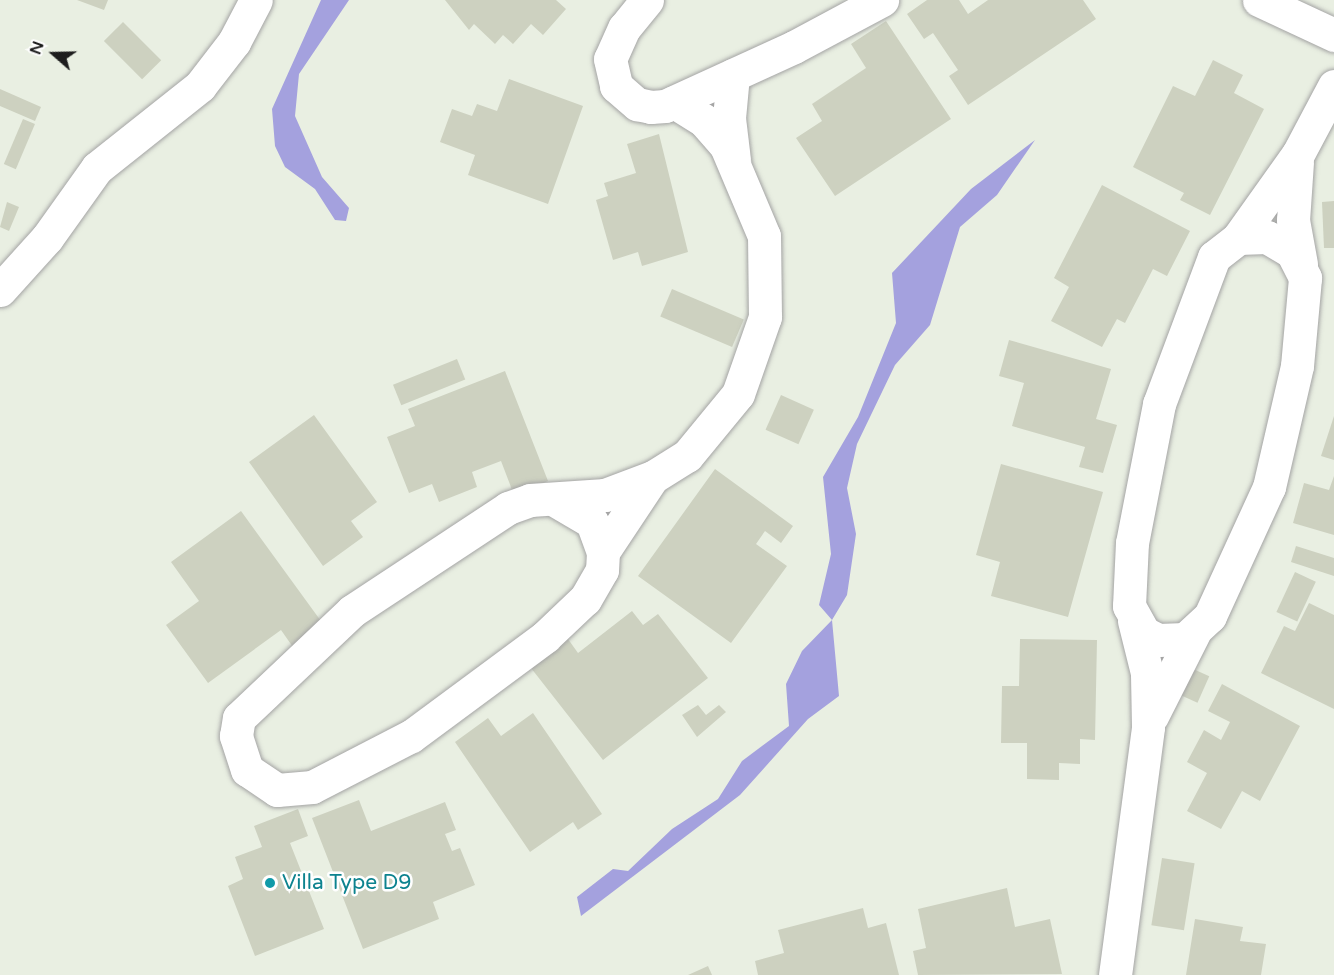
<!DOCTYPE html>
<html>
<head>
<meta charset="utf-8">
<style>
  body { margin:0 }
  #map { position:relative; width:1334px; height:975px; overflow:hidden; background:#e9efe2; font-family:"Varela Round",sans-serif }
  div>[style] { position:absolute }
  .water>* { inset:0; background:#a4a1de }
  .building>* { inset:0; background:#cdd1c0; transform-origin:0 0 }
  .roads { filter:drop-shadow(0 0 2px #a4a4a4) drop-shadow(0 0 2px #a4a4a4) }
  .street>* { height:33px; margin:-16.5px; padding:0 16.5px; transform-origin:16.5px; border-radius:16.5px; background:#fff }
  .dots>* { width:16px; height:16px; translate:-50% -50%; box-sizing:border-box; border:3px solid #fff; border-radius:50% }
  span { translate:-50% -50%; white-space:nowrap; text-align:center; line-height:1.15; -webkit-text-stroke:5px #fff; paint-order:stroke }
  .culture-label { font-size:21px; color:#0d838f }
  .left { translate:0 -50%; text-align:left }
  .north { position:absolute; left:24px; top:24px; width:60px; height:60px; -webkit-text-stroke:4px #fff; paint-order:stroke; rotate:290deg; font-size:16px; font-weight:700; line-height:24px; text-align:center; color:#1d1d1d }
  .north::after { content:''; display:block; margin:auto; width:21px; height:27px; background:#1d1d1d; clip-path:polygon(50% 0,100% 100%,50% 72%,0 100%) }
</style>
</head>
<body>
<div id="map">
  <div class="water">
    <div style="clip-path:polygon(321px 0,349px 0,299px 74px,295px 116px,322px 177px,349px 208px,346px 221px,335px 220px,315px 189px,285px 167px,275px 146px,272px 109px)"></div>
    <div style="clip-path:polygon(1035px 140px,997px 195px,960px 227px,930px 325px,895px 365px,857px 444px,847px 488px,856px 534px,847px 595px,832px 620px,839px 696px,808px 719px,740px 795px,581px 916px,577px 897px,613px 869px,628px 871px,672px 829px,718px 799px,742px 761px,789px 726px,786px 684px,802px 651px,832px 620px,819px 605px,831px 554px,823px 477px,858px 417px,896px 323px,892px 273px,971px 189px)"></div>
  </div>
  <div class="building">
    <div style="clip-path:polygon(77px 0,108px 0,104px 10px)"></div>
    <div style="clip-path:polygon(445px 0,556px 0,566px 9px,543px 35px,531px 24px,513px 44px,503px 35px,495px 44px,474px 24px,469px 30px)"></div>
    <div style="clip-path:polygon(927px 0,959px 0,968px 14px,988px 0,1083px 0,1096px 19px,968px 105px,949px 76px,958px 70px,933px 33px,924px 39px,907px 14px)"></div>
    <div style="clip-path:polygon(886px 21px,951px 119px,835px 196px,796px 138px,822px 121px,812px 104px,866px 68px,851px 44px)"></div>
    <div style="left:123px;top:22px;width:54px;height:27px;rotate:45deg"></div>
    <div style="clip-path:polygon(1213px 60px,1243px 75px,1234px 93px,1264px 109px,1210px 215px,1180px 200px,1184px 193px,1133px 167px,1173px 86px,1195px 96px)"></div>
    <div style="clip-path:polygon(509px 79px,583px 106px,548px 204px,468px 175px,475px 155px,440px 142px,452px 109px,472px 116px,477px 104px,497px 111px)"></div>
    <div style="clip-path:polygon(0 89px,41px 107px,35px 121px,0 106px)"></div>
    <div style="left:23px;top:119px;width:13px;height:49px;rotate:23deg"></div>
    <div style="clip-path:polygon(659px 134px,688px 252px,642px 266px,638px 252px,613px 260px,596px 200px,608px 196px,604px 183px,636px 173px,627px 144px)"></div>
    <div style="clip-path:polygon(1102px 185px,1190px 231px,1167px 276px,1153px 269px,1125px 323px,1117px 319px,1102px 347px,1051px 321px,1069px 287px,1054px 278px)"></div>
    <div style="clip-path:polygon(1334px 201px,1334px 248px,1324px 248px,1322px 202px)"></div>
    <div style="clip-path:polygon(7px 202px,19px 207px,9px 231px,0 227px)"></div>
    <div style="left:672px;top:289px;width:78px;height:30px;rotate:23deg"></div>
    <div style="clip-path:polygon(1009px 340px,1111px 369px,1096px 419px,1117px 425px,1103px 473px,1079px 467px,1085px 447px,1012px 426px,1024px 383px,999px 376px)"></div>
    <div style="left:457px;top:359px;width:22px;height:69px;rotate:68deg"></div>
    <div style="clip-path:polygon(505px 371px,548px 481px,514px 495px,501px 461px,472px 472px,477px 487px,439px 502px,432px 484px,409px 493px,387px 437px,415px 426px,408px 409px)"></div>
    <div style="left:781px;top:395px;width:36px;height:38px;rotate:24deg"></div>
    <div style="clip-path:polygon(314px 415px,377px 502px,351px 521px,363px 537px,323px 566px,249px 462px)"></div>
    <div style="clip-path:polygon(1334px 416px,1334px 460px,1321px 456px)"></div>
    <div style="clip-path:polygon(1001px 464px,1103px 492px,1068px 617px,991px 596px,1000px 562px,976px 555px)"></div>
    <div style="clip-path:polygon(715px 469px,793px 526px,781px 543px,765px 531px,756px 544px,787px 566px,731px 643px,638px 576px)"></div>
    <div style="clip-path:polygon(1334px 476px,1334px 535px,1293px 523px,1304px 483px,1329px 490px)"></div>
    <div style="clip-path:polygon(241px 511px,326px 628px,295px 650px,281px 630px,208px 683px,166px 625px,199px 601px,171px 562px)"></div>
    <div style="clip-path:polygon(1296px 546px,1334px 558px,1334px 576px,1291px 562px)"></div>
    <div style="left:1295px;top:572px;width:23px;height:44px;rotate:25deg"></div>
    <div style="clip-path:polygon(1309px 603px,1334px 615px,1334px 709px,1261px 673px,1284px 626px,1295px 631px)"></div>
    <div style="clip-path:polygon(632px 611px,643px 625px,658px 614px,708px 678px,603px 760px,531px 668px,568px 639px,578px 653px)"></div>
    <div style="clip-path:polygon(1020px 639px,1097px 640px,1095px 740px,1080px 739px,1080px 764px,1059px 763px,1059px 780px,1027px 779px,1027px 743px,1001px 743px,1002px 686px,1019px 686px)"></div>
    <div style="left:1191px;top:668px;width:20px;height:29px;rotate:24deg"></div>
    <div style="clip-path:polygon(1222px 684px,1300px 726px,1260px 801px,1242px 791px,1221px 829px,1187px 811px,1207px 773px,1187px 762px,1204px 730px,1221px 740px,1230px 722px,1208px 711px)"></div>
    <div style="clip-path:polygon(698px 705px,706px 715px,719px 705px,726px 712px,697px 737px,682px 715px)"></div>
    <div style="clip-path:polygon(533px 713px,602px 814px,578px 830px,573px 822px,530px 852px,455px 742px,488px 718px,501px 736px)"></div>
    <div style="clip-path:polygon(359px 800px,371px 831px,445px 802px,456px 830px,445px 834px,452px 851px,460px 848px,475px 885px,433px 902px,439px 919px,363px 949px,312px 818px)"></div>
    <div style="clip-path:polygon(298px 809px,308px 836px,290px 843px,324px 929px,255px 956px,228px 886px,243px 879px,235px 857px,262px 847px,254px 826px)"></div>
    <div style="left:1162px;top:858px;width:33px;height:68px;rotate:9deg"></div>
    <div style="clip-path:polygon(1007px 888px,1015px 927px,1050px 919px,1062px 974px,918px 975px,913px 951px,926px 948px,918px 909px)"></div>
    <div style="clip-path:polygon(863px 908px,868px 928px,886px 923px,899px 975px,758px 975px,755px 961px,784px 953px,778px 930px)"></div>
    <div style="clip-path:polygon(1195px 919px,1243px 927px,1240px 941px,1266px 944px,1261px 975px,1186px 975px)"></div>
    <div style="clip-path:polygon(708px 966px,712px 975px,688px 975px)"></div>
  </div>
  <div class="roads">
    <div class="street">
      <div style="left:647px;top:0;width:36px;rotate:129deg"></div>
      <div style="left:624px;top:28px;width:34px;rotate:114deg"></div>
      <div style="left:610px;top:59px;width:28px;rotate:77deg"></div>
      <div style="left:616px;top:86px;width:28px;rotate:41deg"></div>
      <div style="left:637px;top:104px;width:14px;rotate:12deg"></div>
      <div style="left:651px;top:107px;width:14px;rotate:-4deg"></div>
      <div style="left:665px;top:106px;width:142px;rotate:-24.6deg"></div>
      <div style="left:794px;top:47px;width:100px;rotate:-28.1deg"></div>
      <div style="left:1259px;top:0;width:83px;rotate:25deg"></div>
      <div style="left:733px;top:75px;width:43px;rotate:95.3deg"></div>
      <div style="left:729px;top:118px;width:42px;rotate:83.2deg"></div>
      <div style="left:1297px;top:162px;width:58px;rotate:93.9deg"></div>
      <div style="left:1293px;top:220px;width:45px;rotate:79.7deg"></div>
      <div style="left:1267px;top:237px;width:29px;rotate:31deg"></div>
      <div style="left:1292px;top:252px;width:29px;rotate:63deg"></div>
      <div style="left:1305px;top:278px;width:88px;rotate:95.2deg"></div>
      <div style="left:1297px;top:366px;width:124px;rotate:103deg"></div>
      <div style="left:1269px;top:487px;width:142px;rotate:114.6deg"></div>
      <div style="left:1210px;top:616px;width:34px;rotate:137deg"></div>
      <div style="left:1185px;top:639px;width:27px;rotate:178deg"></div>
      <div style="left:1158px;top:640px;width:16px;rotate:-153deg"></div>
      <div style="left:1144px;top:633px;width:31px;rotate:-119deg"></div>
      <div style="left:1129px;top:606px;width:63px;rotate:-87.3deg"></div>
      <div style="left:1132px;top:543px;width:142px;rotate:-79deg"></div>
      <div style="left:1159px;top:404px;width:157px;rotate:-69.5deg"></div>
      <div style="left:1214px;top:257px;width:31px;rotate:-38deg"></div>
      <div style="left:1238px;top:238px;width:29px;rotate:-2deg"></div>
      <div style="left:1238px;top:238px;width:103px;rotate:-54.5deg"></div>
      <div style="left:1298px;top:154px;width:77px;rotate:-62.1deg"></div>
      <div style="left:0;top:290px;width:70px;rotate:-47.9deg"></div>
      <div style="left:47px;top:238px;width:86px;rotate:-54.5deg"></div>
      <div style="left:97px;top:168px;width:132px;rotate:-38.5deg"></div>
      <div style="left:200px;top:86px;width:56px;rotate:-52.3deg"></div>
      <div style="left:234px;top:42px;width:47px;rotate:-62.4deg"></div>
      <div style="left:553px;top:499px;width:45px;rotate:30.5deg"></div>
      <div style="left:592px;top:522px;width:32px;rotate:70deg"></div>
      <div style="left:603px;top:552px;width:18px;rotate:93deg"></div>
      <div style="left:602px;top:570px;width:34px;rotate:120deg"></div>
      <div style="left:585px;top:599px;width:55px;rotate:136.5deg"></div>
      <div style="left:545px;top:637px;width:167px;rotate:143.5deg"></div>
      <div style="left:411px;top:736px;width:111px;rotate:152.7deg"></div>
      <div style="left:312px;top:787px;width:35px;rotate:175deg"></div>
      <div style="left:277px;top:790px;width:36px;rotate:-146deg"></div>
      <div style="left:247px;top:770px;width:36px;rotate:-108deg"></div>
      <div style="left:236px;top:736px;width:18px;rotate:-81deg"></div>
      <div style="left:239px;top:718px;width:156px;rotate:-43.4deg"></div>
      <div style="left:352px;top:611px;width:187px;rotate:-33.4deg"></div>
      <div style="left:508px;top:508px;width:23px;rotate:-20deg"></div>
      <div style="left:530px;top:500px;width:75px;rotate:-3.8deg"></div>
      <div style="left:605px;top:495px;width:51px;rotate:-20.6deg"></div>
      <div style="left:653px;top:477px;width:40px;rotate:-32deg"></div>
      <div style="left:687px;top:456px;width:80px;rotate:-50.6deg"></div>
      <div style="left:738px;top:394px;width:82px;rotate:-70.7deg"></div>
      <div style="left:765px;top:317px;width:81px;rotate:-90.7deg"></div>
      <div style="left:764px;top:236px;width:98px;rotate:-112.9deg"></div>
      <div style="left:726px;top:146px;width:35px;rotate:-131deg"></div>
      <div style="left:703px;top:120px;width:34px;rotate:-148deg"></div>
      <div style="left:603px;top:552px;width:89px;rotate:-56.5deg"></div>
      <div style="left:1152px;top:716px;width:93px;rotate:-63.2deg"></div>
      <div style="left:1115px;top:975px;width:250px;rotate:-82.4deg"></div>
      <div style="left:1148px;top:727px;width:54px;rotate:-91.1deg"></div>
      <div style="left:1147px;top:673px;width:54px;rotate:-104deg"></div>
    </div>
  </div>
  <div class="dots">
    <div style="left:270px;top:883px;background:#0f9aa8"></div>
  </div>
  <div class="culture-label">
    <span class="left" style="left:282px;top:883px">Villa Type D9</span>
  </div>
  <div class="north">N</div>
</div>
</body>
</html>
